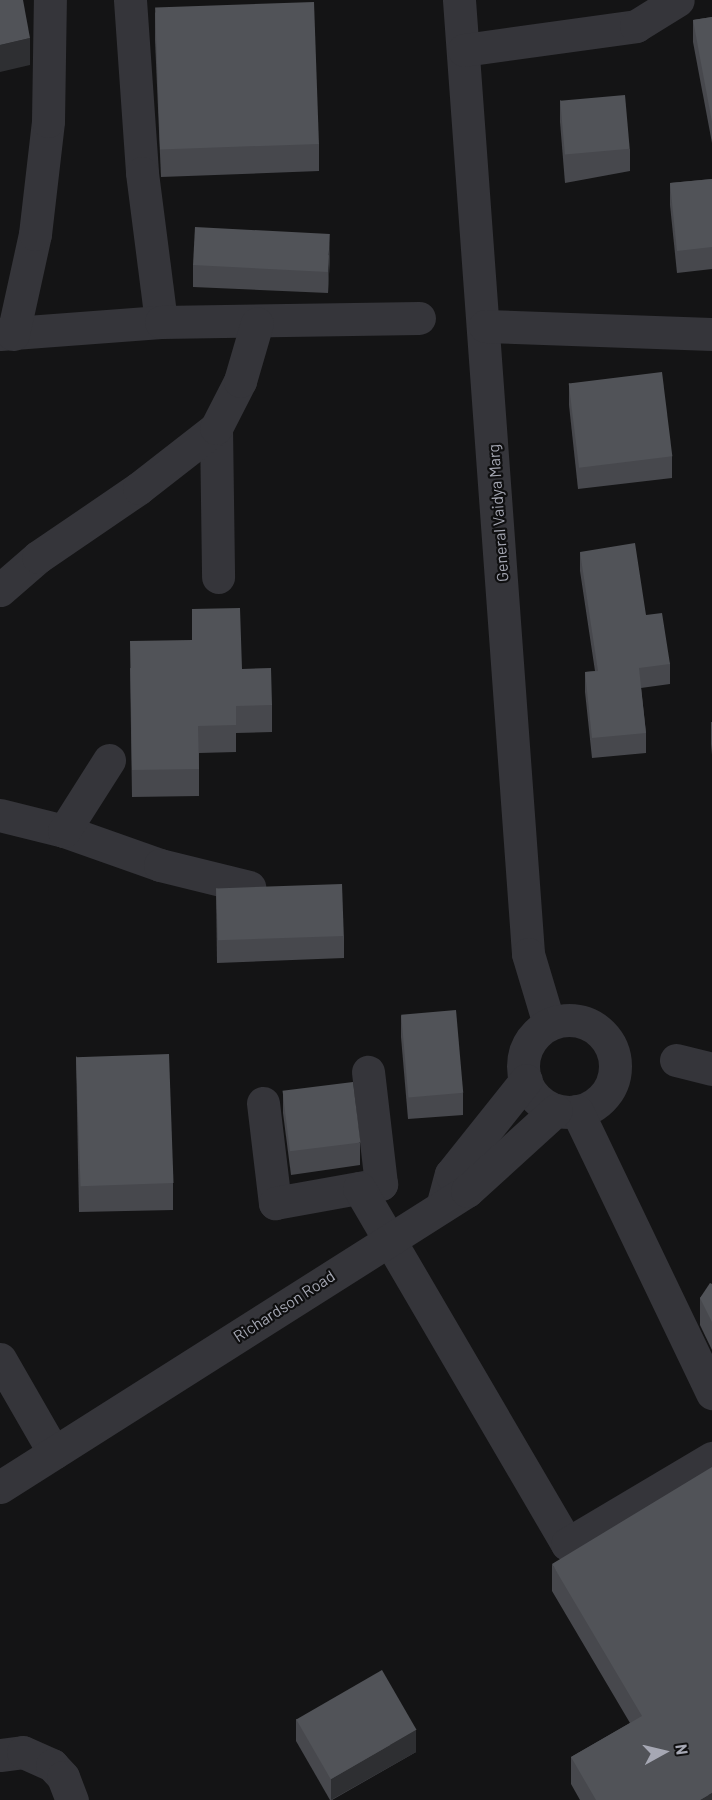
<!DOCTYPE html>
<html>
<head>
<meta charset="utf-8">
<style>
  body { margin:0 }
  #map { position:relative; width:712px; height:1800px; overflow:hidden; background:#141415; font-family:Barlow,sans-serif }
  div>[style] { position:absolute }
  .minor>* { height:33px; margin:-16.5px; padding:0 16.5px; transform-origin:16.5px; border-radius:16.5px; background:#35353a }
  .minor>.ring { margin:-16.5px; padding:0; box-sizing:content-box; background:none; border:33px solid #35353a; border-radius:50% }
  .wall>* { inset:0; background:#47484d }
  .shaded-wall>* { inset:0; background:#2e2f32 }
  .building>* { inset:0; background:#515358; transform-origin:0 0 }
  span { translate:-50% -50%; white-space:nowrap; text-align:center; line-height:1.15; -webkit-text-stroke:4.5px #0f0f10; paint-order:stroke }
  .street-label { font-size:16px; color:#a6a8b4 }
  .north { position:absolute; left:634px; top:1722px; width:60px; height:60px; -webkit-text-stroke:4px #0f0f10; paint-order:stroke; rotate:82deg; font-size:16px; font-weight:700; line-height:24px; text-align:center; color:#a6a8b4 }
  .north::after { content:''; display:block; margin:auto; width:21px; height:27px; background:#a6a8b4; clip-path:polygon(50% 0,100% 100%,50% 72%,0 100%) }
</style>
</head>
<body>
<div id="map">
  <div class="minor">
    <div style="left:130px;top:0;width:173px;rotate:86deg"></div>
    <div style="left:142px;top:173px;width:150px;rotate:82.7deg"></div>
    <div style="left:459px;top:0;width:956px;rotate:85.86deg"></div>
    <div style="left:528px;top:954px;width:73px;rotate:73.3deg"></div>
    <div style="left:464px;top:50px;width:174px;rotate:-7.9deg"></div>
    <div style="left:636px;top:26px;width:49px;rotate:-31.8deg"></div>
    <div style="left:485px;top:326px;width:227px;rotate:2deg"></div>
    <div style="left:0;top:334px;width:161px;rotate:-4.3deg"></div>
    <div style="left:161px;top:322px;width:258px;rotate:-0.9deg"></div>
    <div style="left:13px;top:334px;width:102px;rotate:-77.6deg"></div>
    <div style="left:35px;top:234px;width:114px;rotate:-83.4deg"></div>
    <div style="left:48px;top:121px;width:121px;rotate:-89.1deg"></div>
    <div style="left:216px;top:428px;width:149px;rotate:89.2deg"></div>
    <div style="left:0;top:590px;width:50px;rotate:-41deg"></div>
    <div style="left:38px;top:557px;width:122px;rotate:-34.3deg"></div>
    <div style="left:139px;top:488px;width:98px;rotate:-37.9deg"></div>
    <div style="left:216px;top:428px;width:53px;rotate:-62.9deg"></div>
    <div style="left:240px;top:381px;width:60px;rotate:-73.7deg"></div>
    <div style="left:0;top:815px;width:66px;rotate:14deg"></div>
    <div style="left:64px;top:831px;width:102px;rotate:19.5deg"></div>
    <div style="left:160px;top:865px;width:92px;rotate:13.9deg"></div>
    <div style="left:64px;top:831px;width:84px;rotate:-57.6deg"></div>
    <div class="ring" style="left:523px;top:1020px;width:59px;height:59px"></div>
    <div style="left:676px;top:1060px;width:37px;rotate:14deg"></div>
    <div style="left:263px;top:1103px;width:101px;rotate:83.2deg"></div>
    <div style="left:275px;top:1203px;width:108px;rotate:-10.2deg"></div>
    <div style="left:381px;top:1184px;width:113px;rotate:-96.6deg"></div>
    <div style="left:577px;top:1111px;width:313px;rotate:64.4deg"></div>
    <div style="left:359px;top:1188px;width:412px;rotate:59.7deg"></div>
    <div style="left:567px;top:1544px;width:169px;rotate:-30.7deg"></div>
    <div style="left:443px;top:1203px;width:30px;rotate:-75deg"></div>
    <div style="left:451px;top:1174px;width:120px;rotate:-51.4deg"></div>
    <div style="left:0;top:1359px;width:108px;rotate:60.1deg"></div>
    <div style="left:0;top:1487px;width:553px;rotate:-32.37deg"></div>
    <div style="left:467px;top:1191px;width:120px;rotate:-42.3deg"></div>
    <div style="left:0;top:1755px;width:23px;rotate:-7deg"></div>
    <div style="left:23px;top:1752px;width:32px;rotate:24deg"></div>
    <div style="left:52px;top:1765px;width:16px;rotate:47deg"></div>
    <div style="left:63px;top:1777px;width:25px;rotate:69deg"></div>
  </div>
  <div class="wall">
    <div style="clip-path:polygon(155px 12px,319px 144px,319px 171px,161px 177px,155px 40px)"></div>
    <div style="clip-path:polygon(712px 17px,712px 143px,693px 42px,693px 20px)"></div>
    <div style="clip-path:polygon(560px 100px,630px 149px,630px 171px,565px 183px,560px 122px)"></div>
    <div style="clip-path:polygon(712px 179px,712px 269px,677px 273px,670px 205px,670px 183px)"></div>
    <div style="clip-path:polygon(330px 255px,328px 293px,193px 287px,193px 265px)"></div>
    <div style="clip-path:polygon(569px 383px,672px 456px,672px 478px,578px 489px,569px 405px)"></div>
    <div style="clip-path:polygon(580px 552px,646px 615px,670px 664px,670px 684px,641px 688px,646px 733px,646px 753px,592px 758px,585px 692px,585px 672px,595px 671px,580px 571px)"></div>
    <div style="clip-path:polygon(130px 668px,242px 669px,272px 705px,272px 732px,236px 733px,236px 752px,199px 753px,199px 796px,132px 797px)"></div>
    <div style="clip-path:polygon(711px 722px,712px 722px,712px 755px,711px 744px)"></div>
    <div style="clip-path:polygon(216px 888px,344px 936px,344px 958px,217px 963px)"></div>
    <div style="clip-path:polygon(401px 1015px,463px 1093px,463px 1115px,408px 1119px,401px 1037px)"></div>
    <div style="clip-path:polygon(76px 1056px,173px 1183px,173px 1210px,79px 1212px)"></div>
    <div style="clip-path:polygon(283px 1091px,360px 1143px,360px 1165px,291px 1175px,283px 1113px)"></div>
    <div style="clip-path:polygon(712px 1284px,712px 1350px,700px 1325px,700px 1298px)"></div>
    <div style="clip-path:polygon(552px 1564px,712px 1800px,580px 1800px,571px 1784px,571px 1757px,630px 1723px,552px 1591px)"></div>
    <div style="clip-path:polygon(296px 1719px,416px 1752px,332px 1800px,330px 1800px,296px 1741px)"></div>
  </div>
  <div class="shaded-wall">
    <div style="clip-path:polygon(30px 38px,30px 65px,0 72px,0 45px)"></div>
    <div style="clip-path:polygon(330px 233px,330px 255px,328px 293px,328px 271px)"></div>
    <div style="clip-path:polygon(416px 1730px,416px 1752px,331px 1800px,331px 1779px)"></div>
    <div style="clip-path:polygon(712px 1793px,712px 1800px,700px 1800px)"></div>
  </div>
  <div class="building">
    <div style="clip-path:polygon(0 0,23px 0,30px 38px,0 45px)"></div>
    <div style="left:314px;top:2px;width:142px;height:159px;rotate:88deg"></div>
    <div style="clip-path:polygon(712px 17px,712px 122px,693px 20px)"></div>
    <div style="left:625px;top:95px;width:54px;height:65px;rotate:85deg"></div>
    <div style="clip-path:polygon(712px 179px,712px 247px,677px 251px,670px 183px)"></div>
    <div style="left:195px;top:227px;width:135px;height:38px;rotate:3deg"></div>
    <div style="left:662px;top:372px;width:85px;height:94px;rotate:83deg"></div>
    <div style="clip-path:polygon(635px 543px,646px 615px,662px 613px,670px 664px,639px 668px,646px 733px,592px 738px,585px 672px,598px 671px,580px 552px)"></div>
    <div style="clip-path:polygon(240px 608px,242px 669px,271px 668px,272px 705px,236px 706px,236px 725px,198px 726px,199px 769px,132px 770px,130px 641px,192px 640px,192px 609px)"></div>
    <div style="left:342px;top:884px;width:52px;height:126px;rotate:88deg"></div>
    <div style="left:456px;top:1010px;width:83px;height:55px;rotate:85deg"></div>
    <div style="left:169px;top:1054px;width:129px;height:93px;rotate:88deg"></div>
    <div style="left:353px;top:1082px;width:61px;height:71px;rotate:83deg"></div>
    <div style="clip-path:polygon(710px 1283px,712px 1284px,712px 1322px,700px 1298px)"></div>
    <div style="clip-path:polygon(712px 1467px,712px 1793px,700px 1800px,596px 1800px,571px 1757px,642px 1716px,552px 1564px)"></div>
    <div style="left:382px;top:1670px;width:69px;height:99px;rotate:60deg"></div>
  </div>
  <div class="street-label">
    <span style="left:498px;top:513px;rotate:-94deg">General Vaidya Marg</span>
    <span style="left:284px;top:1306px;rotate:-33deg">Richardson Road</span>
  </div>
  <div class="north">N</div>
</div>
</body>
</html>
